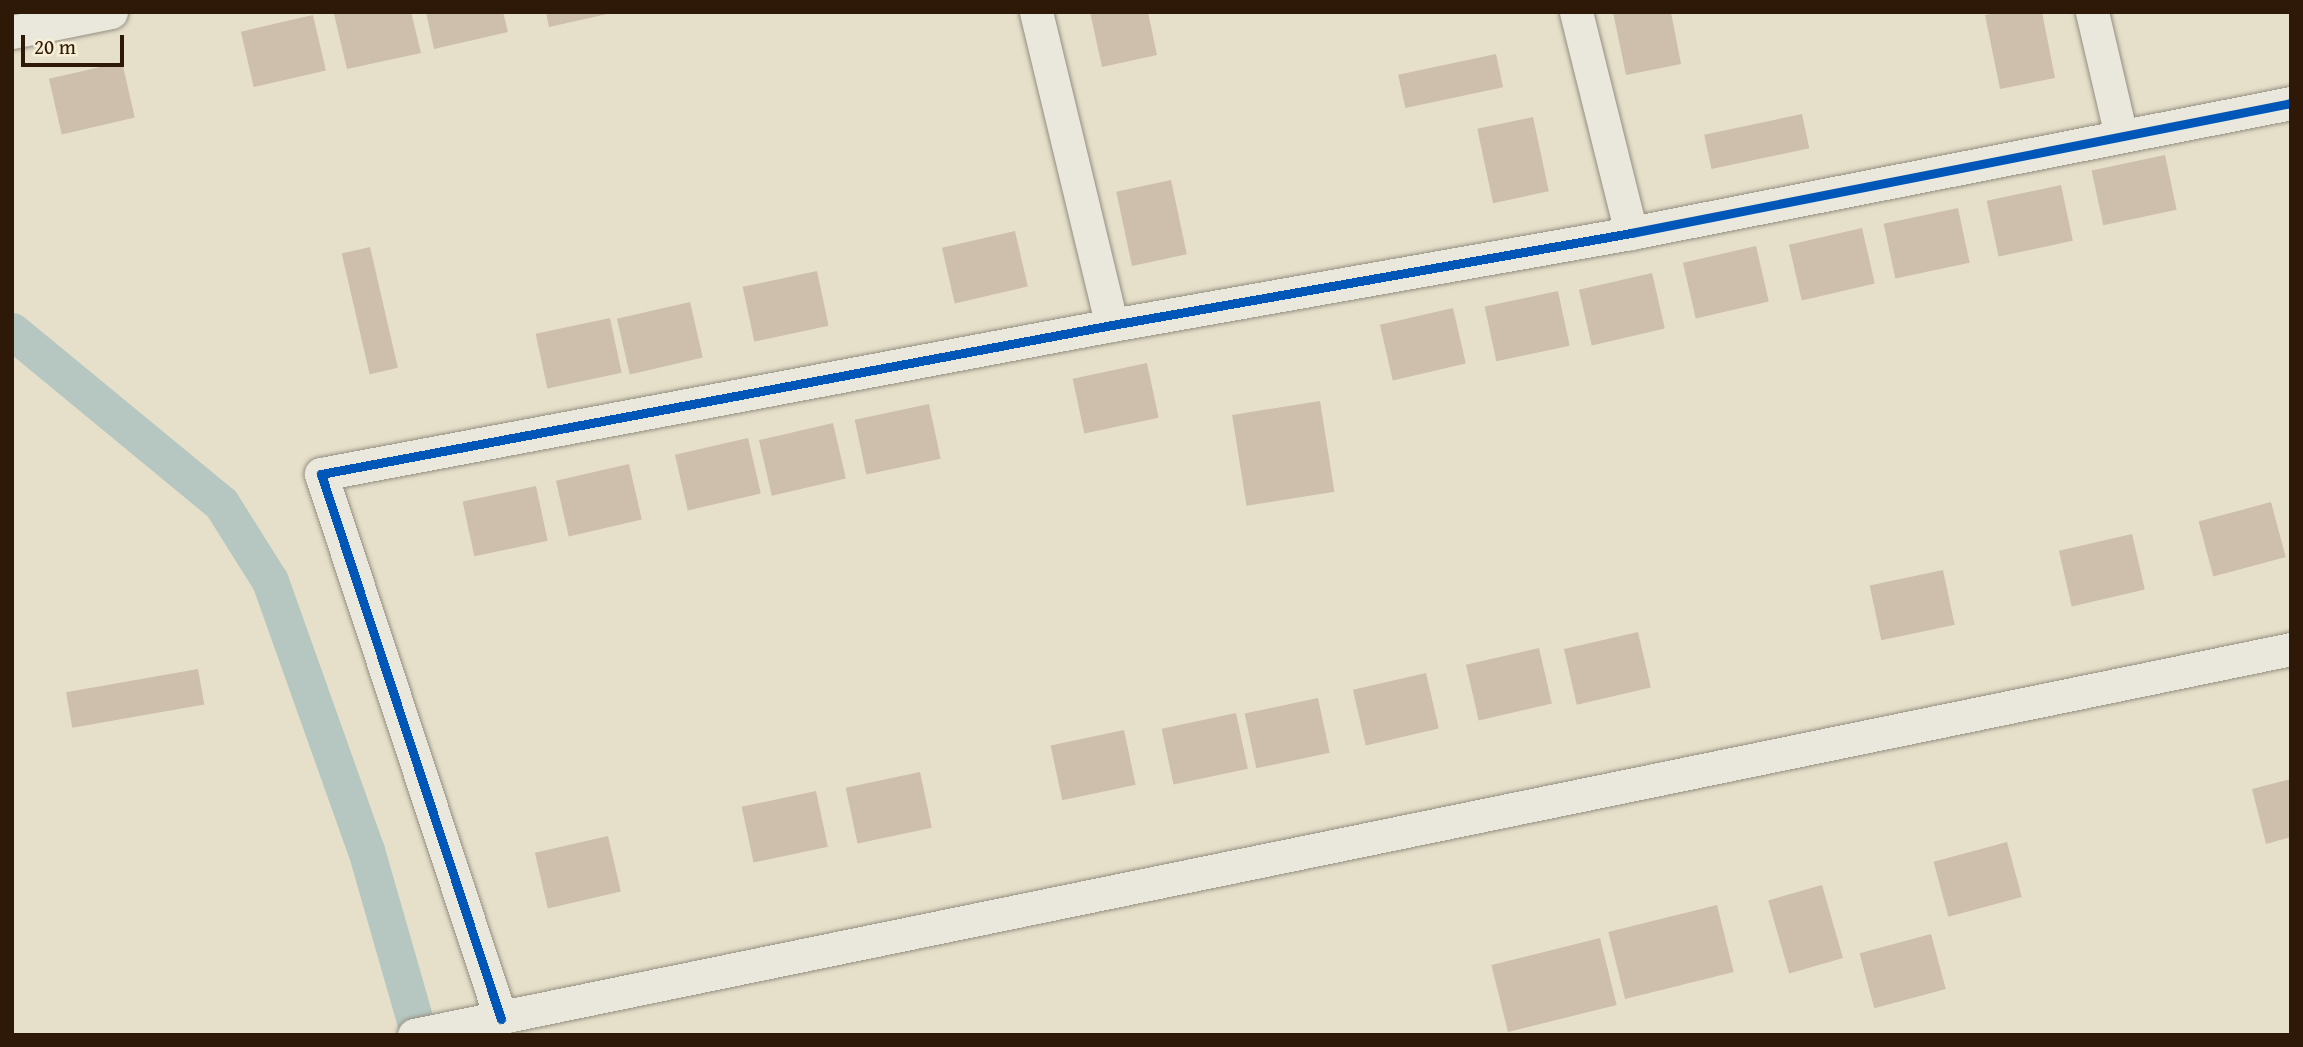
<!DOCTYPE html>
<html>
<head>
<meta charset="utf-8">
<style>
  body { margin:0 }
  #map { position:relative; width:2303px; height:1047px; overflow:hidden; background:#e6e0ca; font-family:"Gentium Book Plus",serif }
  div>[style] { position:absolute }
  .canal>* { height:37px; margin:-18.5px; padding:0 18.5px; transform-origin:18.5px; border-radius:18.5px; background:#b6c7c1 }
  .building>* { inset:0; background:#cebeac; transform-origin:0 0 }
  .roads { filter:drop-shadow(0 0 2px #948e80) drop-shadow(0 0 2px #948e80) }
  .minor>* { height:33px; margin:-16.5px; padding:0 16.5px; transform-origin:16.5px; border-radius:16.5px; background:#eae8dd }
  .cycleway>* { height:9px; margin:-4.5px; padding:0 4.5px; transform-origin:4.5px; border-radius:4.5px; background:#0057b8 }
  span { translate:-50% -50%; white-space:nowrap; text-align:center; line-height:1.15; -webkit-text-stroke:5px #f6efd5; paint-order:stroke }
  .frame { position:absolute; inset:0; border:14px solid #2e1807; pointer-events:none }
  .scale { position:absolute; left:21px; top:35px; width:103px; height:32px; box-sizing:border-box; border:4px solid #2e1807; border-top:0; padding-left:9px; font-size:21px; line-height:24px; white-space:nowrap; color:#2e1807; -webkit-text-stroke:5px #f6efd5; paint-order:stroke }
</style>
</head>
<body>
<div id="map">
  <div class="canal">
    <div style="left:12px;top:331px;width:271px;rotate:39.5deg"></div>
    <div style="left:221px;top:503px;width:92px;rotate:57.9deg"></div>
    <div style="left:270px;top:581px;width:286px;rotate:70.4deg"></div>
    <div style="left:366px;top:850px;width:192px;rotate:74deg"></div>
  </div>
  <div class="building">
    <div style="clip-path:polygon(341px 12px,411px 12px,421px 53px,347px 69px,334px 14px)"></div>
    <div style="clip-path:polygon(426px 12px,503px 12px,508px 32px,434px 49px)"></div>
    <div style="clip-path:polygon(546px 12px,612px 12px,612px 13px,549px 27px)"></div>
    <div style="clip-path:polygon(1090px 12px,1148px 12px,1157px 55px,1102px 67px)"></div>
    <div style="clip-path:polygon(1613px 12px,1671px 12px,1681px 64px,1626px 75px)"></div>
    <div style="clip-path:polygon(2001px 12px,2042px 12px,2055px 78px,2000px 89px,1985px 15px)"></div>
    <div style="left:313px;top:15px;width:57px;height:74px;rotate:77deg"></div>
    <div style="left:1496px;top:54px;width:34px;height:100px;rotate:78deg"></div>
    <div style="left:122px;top:62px;width:57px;height:75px;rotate:77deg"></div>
    <div style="left:1802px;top:114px;width:35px;height:100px;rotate:78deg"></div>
    <div style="left:1533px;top:117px;width:76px;height:57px;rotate:78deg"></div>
    <div style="left:2165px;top:155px;width:56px;height:75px;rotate:78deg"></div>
    <div style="left:1171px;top:180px;width:76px;height:56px;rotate:78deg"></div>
    <div style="left:2061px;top:185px;width:57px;height:76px;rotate:78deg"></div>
    <div style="left:1958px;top:208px;width:56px;height:76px;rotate:78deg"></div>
    <div style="left:1862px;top:228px;width:57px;height:75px;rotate:77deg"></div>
    <div style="left:1015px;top:231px;width:57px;height:75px;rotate:77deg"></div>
    <div style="left:1756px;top:246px;width:57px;height:75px;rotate:77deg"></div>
    <div style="left:370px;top:247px;width:124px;height:29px;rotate:77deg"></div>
    <div style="left:817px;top:271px;width:56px;height:76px;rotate:78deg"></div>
    <div style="left:1652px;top:273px;width:57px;height:75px;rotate:77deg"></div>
    <div style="left:1558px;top:291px;width:56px;height:75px;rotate:78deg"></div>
    <div style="left:690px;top:302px;width:57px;height:75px;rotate:77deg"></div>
    <div style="left:1453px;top:308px;width:57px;height:75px;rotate:77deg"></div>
    <div style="left:610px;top:318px;width:56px;height:76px;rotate:78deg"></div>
    <div style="left:1147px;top:363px;width:56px;height:76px;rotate:78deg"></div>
    <div style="left:1320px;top:401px;width:92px;height:89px;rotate:81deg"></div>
    <div style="left:929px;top:404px;width:56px;height:76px;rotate:78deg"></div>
    <div style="left:833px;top:423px;width:57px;height:76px;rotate:77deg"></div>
    <div style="left:748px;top:438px;width:57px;height:75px;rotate:77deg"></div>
    <div style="left:629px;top:464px;width:57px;height:75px;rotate:77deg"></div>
    <div style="left:536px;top:486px;width:56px;height:75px;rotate:78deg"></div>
    <div style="left:2271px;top:502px;width:57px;height:75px;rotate:75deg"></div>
    <div style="left:2132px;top:534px;width:57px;height:75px;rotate:77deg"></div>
    <div style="left:1943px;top:570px;width:56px;height:75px;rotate:78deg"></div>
    <div style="left:1638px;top:632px;width:57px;height:76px;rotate:77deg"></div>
    <div style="left:1539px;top:648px;width:57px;height:75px;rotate:77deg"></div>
    <div style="left:198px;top:669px;width:36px;height:134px;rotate:80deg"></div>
    <div style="left:1426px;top:673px;width:57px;height:75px;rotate:77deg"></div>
    <div style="left:1318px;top:698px;width:56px;height:75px;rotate:78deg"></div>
    <div style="left:1236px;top:713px;width:57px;height:76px;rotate:78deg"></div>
    <div style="left:1124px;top:730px;width:56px;height:75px;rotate:78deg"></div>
    <div style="left:920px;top:772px;width:57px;height:76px;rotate:78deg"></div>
    <div style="clip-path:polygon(2291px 779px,2291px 837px,2266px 844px,2252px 789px)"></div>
    <div style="left:816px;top:791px;width:57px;height:76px;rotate:78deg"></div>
    <div style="left:608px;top:836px;width:57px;height:75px;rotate:77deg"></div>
    <div style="left:2007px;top:842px;width:57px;height:76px;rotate:75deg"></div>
    <div style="left:1822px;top:885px;width:76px;height:56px;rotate:74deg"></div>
    <div style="left:1717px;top:905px;width:69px;height:112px;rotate:76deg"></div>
    <div style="left:1931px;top:934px;width:57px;height:74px;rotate:75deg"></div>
    <div style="left:1600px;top:938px;width:69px;height:112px;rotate:76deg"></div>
  </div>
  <div class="roads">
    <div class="minor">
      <div style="left:1036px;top:12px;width:322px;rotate:76.4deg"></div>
      <div style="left:1576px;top:12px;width:228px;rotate:76deg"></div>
      <div style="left:2092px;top:12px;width:127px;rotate:76.8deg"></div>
      <div style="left:12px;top:32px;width:101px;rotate:-11.4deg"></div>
      <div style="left:501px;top:1019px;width:574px;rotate:-108.28deg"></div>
      <div style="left:321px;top:474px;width:805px;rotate:-10.67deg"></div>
      <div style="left:1112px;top:325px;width:527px;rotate:-10.05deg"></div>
      <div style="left:1631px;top:233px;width:673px;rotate:-11.14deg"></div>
      <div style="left:414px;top:1035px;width:1916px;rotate:-11.62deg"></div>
    </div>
  </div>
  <div class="cycleway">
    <div style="left:501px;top:1019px;width:574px;rotate:-108.28deg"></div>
    <div style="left:321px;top:474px;width:805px;rotate:-10.67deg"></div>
    <div style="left:1112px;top:325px;width:527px;rotate:-10.05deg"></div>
    <div style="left:1631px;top:233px;width:673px;rotate:-11.14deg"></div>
  </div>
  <div class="frame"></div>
  <div class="scale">20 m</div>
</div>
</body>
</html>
